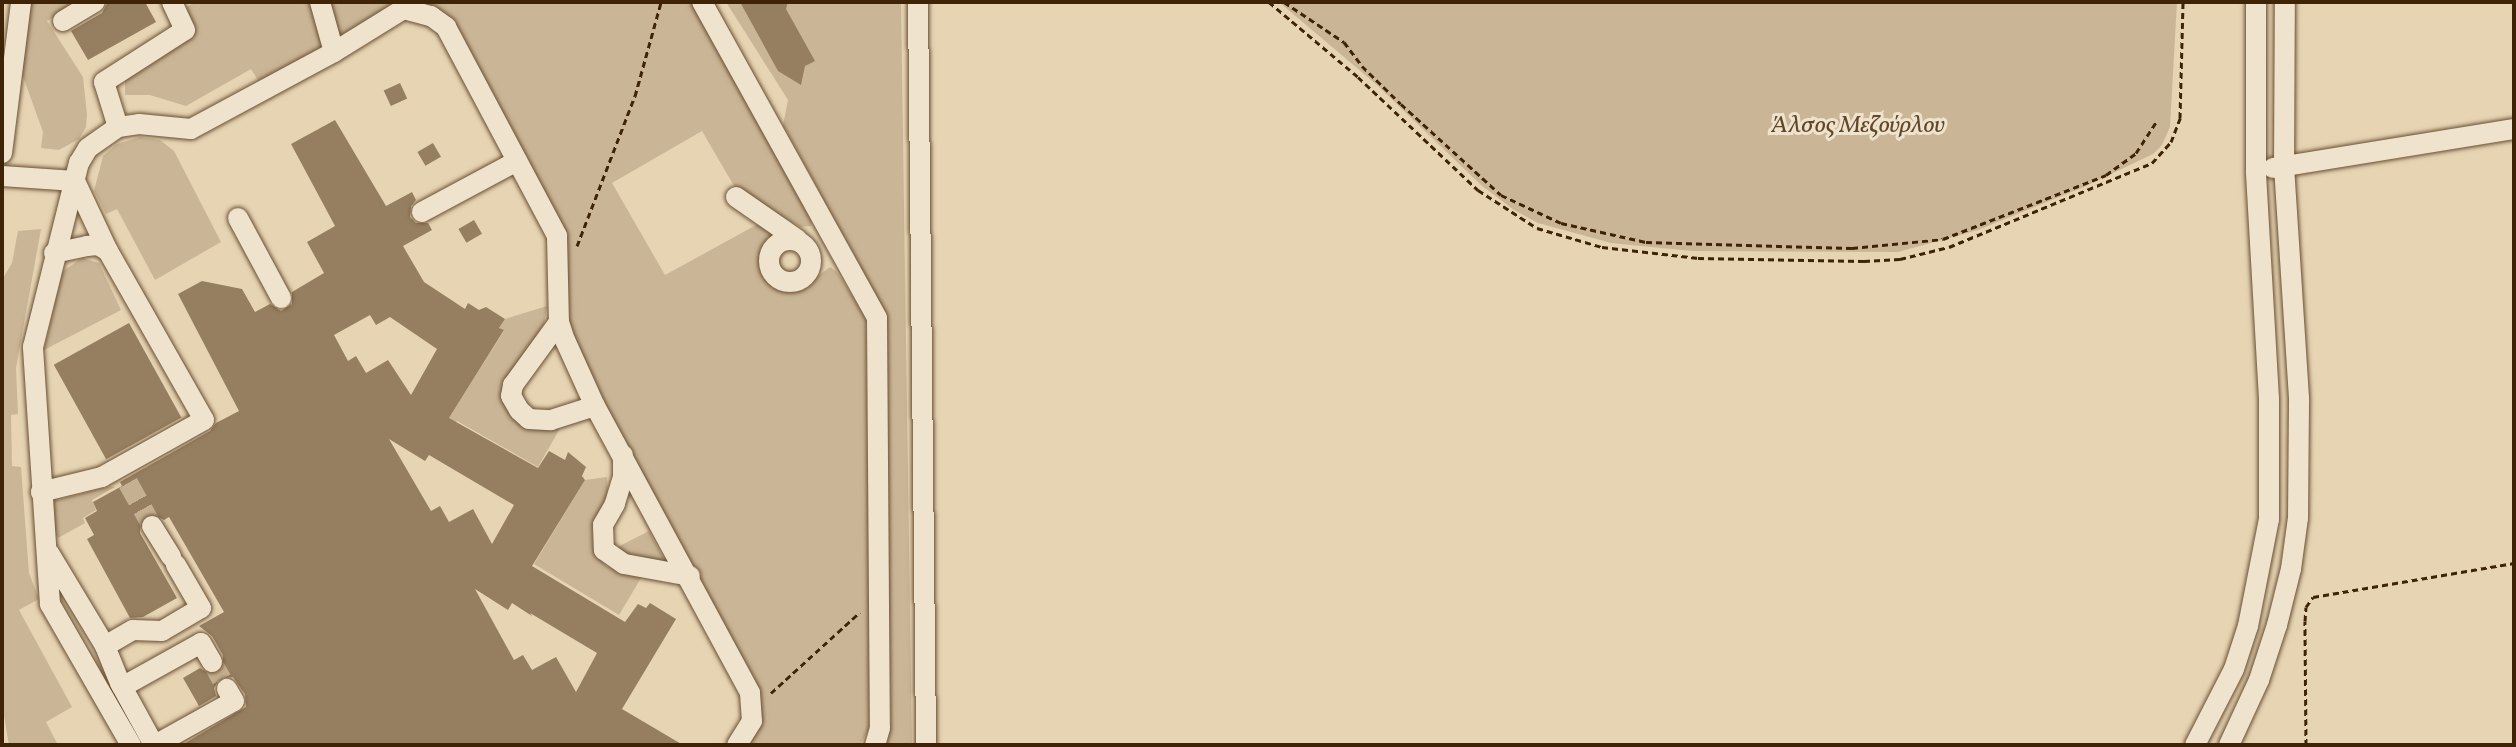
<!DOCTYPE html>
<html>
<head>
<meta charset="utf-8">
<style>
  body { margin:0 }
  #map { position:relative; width:2516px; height:747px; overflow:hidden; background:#e6d4b3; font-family:Vollkorn,serif }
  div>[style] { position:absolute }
  .green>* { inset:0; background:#cab696 }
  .building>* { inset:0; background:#967f60; transform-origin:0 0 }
  .minor-tunnel>* { height:20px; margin-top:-10px; transform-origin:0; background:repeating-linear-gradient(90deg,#c5b191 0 20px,transparent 0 30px) }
  .path>* { height:3px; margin-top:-1.5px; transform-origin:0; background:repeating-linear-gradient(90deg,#3f2307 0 6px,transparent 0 10px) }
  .roads { filter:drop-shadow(0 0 2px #694f32) drop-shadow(0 0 2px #694f32) }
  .minor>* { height:20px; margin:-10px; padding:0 10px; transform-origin:10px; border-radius:10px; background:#efe3ce }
  .minor>.ring { margin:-10px; padding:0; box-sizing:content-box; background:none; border:20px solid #efe3ce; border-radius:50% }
  span { translate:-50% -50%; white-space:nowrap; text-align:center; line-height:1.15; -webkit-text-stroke:6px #efe3ce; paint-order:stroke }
  .park-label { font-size:24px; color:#62482b; font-style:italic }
  .frame { position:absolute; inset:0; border:4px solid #3f2307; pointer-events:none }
</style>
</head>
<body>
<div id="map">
  <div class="green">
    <div style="clip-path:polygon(24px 2px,78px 2px,47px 21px,83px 77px,87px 115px,86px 127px,79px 139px,59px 150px,41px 148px,43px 132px,17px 60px)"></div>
    <div style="clip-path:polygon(195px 2px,405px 2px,261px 85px,251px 69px,186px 106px,150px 95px,125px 95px,125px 80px,172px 45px,185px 8px)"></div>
    <div style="clip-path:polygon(426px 2px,692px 2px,812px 219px,811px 226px,801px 227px,737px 191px,702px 131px,612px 183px,665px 275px,758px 224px,771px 234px,772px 243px,764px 258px,765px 271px,774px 287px,802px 288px,830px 267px,837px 272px,866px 318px,871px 725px,860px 745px,745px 745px,758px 721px,561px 340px,556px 249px,449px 26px,415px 9px)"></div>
    <div style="clip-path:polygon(726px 2px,901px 2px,912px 745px,887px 745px,891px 722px,884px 310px,783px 125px,788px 100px)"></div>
    <div style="clip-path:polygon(1279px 2px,2177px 2px,2170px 127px,2162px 145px,2153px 154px,2084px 187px,1978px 230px,1898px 252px,1692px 251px,1611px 243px,1538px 223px,1514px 210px,1481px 185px,1377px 85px)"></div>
    <div style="clip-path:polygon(140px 137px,160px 140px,174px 151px,221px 242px,155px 280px,117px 209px,106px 214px,94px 191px,103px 156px,117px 144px)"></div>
    <div style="clip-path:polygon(41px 229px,16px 368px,18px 414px,11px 415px,12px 466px,21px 467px,29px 573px,39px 599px,19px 610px,72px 707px,46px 722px,58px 745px,9px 745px,2px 704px,2px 280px,12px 263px,18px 231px)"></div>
    <div style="clip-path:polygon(82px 258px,99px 263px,121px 310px,44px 350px,62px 272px)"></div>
    <div style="clip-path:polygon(547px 306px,544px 324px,508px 398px,563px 423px,538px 467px,457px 421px,453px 425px,447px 421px,504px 331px,499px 328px,505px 319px)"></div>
    <div style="clip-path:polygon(607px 477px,608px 499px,592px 529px,593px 546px,606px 566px,620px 572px,644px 573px,619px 615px,534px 564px,585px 480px)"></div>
    <div style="clip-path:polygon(112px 486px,115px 487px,92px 500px,96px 510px,83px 518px,85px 523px,58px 538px,52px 528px,53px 501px)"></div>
    <div style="clip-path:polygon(649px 531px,667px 565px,604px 554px)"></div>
  </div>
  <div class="building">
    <div style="clip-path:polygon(108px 2px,145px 2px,156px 22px,88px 60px,71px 31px,102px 13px)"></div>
    <div style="clip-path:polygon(740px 2px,788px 2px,786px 9px,815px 61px,805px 66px,801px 85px,778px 71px)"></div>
    <div style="left:400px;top:83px;width:17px;height:18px;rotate:65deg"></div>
    <div style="clip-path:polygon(evenodd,335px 120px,386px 206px,412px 192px,416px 200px,411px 206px,410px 217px,416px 223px,428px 223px,432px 230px,403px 246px,424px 282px,465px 309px,468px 303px,479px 310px,486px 307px,505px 319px,499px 328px,504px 330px,449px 418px,538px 468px,549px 451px,565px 460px,568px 452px,586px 467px,582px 476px,585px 480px,532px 566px,625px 622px,638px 604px,646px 608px,650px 603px,676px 619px,622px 709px,683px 745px,182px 745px,246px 707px,245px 694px,233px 677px,220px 678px,214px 688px,216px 696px,199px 706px,183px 678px,200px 668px,211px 675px,223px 669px,223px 655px,212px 636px,199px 626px,224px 612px,169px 517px,164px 520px,151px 513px,141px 519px,140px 533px,177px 598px,143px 617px,130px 618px,87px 539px,94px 535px,85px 518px,97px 511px,93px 502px,122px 486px,120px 482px,210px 431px,216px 423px,239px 411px,178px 294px,202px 281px,242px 289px,255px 312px,270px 304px,281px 311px,292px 304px,292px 292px,324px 273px,307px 242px,335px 226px,291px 144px,335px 120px,370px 315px,376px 325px,390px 317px,437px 349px,411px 395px,388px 360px,366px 373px,356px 356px,348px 361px,334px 335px,370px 315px,335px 120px,389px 439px,425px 461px,429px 455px,514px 505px,492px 544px,473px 509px,449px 522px,440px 506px,431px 511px,389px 439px,335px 120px,475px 589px,508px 610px,512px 603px,532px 616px,530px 613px,597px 653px,576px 692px,556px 657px,532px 670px,523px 655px,514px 660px,475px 589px)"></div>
    <div style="left:433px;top:143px;width:16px;height:18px;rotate:60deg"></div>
    <div style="left:474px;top:220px;width:16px;height:18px;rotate:60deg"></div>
    <div style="left:129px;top:323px;width:108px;height:86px;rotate:61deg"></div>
  </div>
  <div class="minor-tunnel">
    <div style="left:128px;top:483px;width:49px;rotate:60.8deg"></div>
    <div style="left:212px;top:662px;width:31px;rotate:61deg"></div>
  </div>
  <div class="path">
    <div style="left:1269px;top:2px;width:116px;rotate:40.1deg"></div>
    <div style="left:1358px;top:77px;width:165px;rotate:43.3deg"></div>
    <div style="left:1478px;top:190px;width:70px;rotate:32.8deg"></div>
    <div style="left:1537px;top:228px;width:68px;rotate:16.3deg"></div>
    <div style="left:1602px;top:247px;width:97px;rotate:6.5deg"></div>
    <div style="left:1698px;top:258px;width:166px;rotate:1deg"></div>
    <div style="left:1864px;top:261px;width:36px;rotate:-3deg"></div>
    <div style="left:1900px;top:259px;width:50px;rotate:-13.8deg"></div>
    <div style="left:1949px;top:247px;width:220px;rotate:-22.5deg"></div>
    <div style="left:2152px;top:163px;width:28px;rotate:-48deg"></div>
    <div style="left:2171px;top:142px;width:26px;rotate:-69deg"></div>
    <div style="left:2180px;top:118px;width:116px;rotate:-88.5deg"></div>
    <div style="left:1284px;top:2px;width:72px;rotate:33.7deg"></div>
    <div style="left:1344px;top:42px;width:30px;rotate:53deg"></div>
    <div style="left:1362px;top:66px;width:54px;rotate:44.3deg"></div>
    <div style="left:1401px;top:104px;width:135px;rotate:42.3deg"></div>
    <div style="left:1501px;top:195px;width:66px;rotate:25deg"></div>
    <div style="left:1561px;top:223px;width:87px;rotate:12.6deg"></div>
    <div style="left:1646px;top:242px;width:206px;rotate:1.7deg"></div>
    <div style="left:1852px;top:248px;width:91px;rotate:-5.6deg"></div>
    <div style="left:1943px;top:239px;width:175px;rotate:-21.4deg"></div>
    <div style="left:2106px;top:175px;width:37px;rotate:-36deg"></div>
    <div style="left:2136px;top:153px;width:37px;rotate:-57deg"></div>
    <div style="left:577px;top:246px;width:161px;rotate:-68.9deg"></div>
    <div style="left:635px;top:96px;width:98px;rotate:-74.5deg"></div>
    <div style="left:771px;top:693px;width:120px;rotate:-42.3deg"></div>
    <div style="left:2306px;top:745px;width:124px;rotate:-90.5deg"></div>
    <div style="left:2305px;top:621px;width:14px;rotate:-86deg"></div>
    <div style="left:2306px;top:607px;width:12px;rotate:-55deg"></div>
    <div style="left:2313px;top:597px;width:204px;rotate:-9.6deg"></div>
  </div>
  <div class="roads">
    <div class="minor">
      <div style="left:320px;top:2px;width:52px;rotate:74.4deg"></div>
      <div style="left:702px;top:2px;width:361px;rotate:61deg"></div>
      <div style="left:877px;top:318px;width:410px;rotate:89.6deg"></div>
      <div style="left:880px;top:728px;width:18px;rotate:106deg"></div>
      <div style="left:918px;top:2px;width:743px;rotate:89.38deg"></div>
      <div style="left:404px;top:9px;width:28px;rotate:15deg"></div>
      <div style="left:431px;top:16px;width:19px;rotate:36deg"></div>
      <div style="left:446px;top:27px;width:237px;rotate:62deg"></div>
      <div style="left:557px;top:236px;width:86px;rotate:88.7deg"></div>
      <div style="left:559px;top:322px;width:19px;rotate:72deg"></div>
      <div style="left:565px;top:340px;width:72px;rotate:65.6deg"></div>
      <div style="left:595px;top:406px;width:326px;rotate:61.6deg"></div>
      <div style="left:750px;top:693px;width:28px;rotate:86deg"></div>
      <div style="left:752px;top:721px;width:28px;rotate:122deg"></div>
      <div style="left:63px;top:21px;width:37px;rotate:-31deg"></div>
      <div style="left:118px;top:127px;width:47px;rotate:-107.3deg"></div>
      <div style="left:104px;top:82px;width:96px;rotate:-32.7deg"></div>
      <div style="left:185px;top:30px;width:31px;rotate:-115deg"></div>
      <div style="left:2px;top:153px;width:152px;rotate:-82.8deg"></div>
      <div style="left:2273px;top:168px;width:244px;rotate:-9.2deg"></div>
      <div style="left:2px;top:176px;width:73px;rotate:3.9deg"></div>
      <div style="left:75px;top:181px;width:77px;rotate:64.8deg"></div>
      <div style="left:108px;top:251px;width:194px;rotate:60.4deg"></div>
      <div style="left:204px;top:420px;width:117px;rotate:150.8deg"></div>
      <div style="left:102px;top:477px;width:63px;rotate:166.2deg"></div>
      <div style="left:736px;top:197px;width:75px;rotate:34.7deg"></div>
      <div style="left:422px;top:212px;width:108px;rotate:-28.2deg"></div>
      <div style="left:238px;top:218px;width:91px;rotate:61.7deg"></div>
      <div class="ring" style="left:769px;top:240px;width:22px;height:22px"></div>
      <div style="left:54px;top:253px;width:34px;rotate:-12deg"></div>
      <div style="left:87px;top:246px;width:11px;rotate:-5deg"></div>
      <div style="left:98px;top:245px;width:12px;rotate:31deg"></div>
      <div style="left:559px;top:322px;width:78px;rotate:126.1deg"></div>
      <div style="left:513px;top:385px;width:11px;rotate:100deg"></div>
      <div style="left:511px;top:396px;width:16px;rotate:60deg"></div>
      <div style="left:519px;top:410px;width:13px;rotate:42deg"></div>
      <div style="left:529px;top:419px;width:22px;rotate:3deg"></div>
      <div style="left:551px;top:420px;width:46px;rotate:-17.7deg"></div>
      <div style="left:623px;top:455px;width:22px;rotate:90deg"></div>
      <div style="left:623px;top:477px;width:28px;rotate:107deg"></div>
      <div style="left:615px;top:504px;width:24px;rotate:120deg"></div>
      <div style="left:603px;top:525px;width:25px;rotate:88deg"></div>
      <div style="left:604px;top:550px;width:24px;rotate:35deg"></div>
      <div style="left:624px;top:564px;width:67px;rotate:10.3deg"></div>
      <div style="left:152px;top:526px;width:36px;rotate:58deg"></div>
      <div style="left:49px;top:553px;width:109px;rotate:58.9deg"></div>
      <div style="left:105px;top:646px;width:40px;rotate:68deg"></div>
      <div style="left:120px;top:683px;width:71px;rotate:61.3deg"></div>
      <div style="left:105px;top:646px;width:32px;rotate:-30deg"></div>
      <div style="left:133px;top:630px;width:29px;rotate:2deg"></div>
      <div style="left:162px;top:631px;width:45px;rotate:-30.5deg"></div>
      <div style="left:201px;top:608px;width:50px;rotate:-120.2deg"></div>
      <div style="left:122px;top:687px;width:90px;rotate:-29.1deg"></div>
      <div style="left:201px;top:643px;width:22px;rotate:60deg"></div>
      <div style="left:131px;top:745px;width:163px;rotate:-119.9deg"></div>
      <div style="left:50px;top:604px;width:258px;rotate:-93.8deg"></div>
      <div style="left:33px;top:347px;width:190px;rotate:-76deg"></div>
      <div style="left:79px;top:163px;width:17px;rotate:-59deg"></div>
      <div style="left:88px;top:148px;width:37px;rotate:-35deg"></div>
      <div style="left:118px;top:127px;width:21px;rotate:-8deg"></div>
      <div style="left:139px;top:124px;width:52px;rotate:5.5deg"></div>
      <div style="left:191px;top:129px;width:162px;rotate:-28.3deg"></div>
      <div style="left:334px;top:52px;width:95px;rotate:-31.7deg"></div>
      <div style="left:155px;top:745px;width:90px;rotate:-29.1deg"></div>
      <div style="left:234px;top:701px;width:14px;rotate:-120deg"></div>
      <div style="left:2195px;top:745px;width:85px;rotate:-62.8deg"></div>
      <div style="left:2234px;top:669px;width:45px;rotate:-72deg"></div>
      <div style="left:2248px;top:626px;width:109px;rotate:-78.9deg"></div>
      <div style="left:2269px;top:519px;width:120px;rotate:-90deg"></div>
      <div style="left:2269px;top:399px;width:228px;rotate:-93.3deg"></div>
      <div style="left:2256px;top:171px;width:169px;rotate:-90deg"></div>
      <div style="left:2229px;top:745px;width:72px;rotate:-65.2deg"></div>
      <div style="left:2259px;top:680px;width:58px;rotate:-71.9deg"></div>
      <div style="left:2277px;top:625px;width:58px;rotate:-76deg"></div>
      <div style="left:2291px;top:569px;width:51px;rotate:-82.2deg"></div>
      <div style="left:2298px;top:518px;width:120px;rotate:-89.5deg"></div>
      <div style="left:2299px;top:398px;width:232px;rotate:-93.7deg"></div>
      <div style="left:2284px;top:166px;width:164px;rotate:-89.7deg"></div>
    </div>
  </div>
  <div class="park-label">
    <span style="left:1858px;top:127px">Άλσος Μεζούρλου</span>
  </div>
  <div class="frame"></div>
</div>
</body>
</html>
